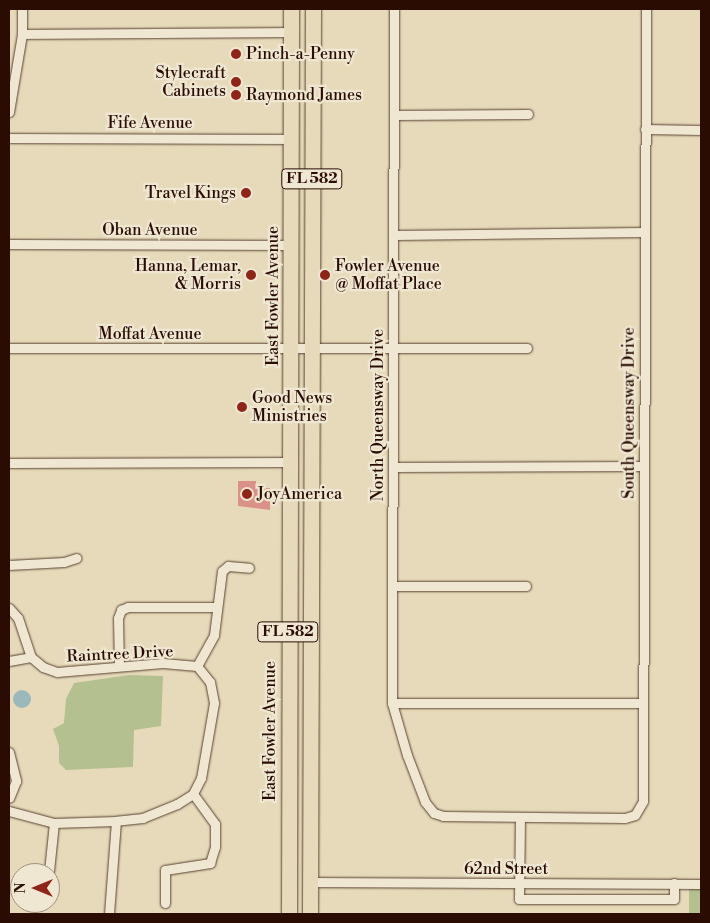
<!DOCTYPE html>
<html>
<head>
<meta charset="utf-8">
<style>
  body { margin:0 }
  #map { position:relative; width:710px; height:923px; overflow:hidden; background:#e6daba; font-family:"Libre Bodoni",serif }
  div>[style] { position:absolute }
  .green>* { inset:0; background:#b5c090; transform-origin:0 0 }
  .water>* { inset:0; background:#9bb8bb }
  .round { border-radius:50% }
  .building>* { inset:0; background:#da9187 }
  .roads { filter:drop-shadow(0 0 1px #594030) drop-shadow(0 0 1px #594030) }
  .minor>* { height:9px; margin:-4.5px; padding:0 4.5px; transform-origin:4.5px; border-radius:4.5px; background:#efe7d2 }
  .primary>* { height:15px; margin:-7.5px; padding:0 7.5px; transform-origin:7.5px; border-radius:7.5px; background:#e6daba }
  .dots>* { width:14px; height:14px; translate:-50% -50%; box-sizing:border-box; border:2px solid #efe7d2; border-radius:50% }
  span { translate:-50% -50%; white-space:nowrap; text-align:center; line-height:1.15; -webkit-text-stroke:4.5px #efe7d2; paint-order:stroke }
  .shield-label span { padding:1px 4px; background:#efe7d2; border:1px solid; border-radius:4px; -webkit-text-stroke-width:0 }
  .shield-label { font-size:15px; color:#2a0c02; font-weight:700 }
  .poi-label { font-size:16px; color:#2a0c02 }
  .left { translate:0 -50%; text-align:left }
  .right { translate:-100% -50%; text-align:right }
  .street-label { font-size:16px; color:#2a0c02 }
  .frame { position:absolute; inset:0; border:10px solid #2a0c02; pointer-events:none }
  .north { position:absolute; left:10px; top:863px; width:50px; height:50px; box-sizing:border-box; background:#efe7d2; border:1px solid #a08f7f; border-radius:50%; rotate:270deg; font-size:14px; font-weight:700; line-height:20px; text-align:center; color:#2a0c02 }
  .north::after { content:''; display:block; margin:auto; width:18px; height:22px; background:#8f2418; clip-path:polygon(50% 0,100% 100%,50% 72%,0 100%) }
</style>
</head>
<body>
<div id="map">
  <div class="green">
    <div style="clip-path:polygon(129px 675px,163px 676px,161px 726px,134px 730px,133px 767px,66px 770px,59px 763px,59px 746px,53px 729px,64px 723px,66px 699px,74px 683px)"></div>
    <div style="left:689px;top:888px;width:12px;height:26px"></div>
  </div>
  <div class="water">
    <div class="round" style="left:13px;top:690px;width:18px;height:18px"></div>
  </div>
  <div class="building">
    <div style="clip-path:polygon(238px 481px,256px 481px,256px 488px,270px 488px,270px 510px,238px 506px)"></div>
  </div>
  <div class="roads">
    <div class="minor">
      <div style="left:394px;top:9px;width:694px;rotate:90.17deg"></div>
      <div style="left:392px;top:703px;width:54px;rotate:73.9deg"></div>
      <div style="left:407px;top:755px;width:50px;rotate:69deg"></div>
      <div style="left:425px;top:802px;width:14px;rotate:51deg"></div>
      <div style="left:434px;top:813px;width:9px;rotate:18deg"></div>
      <div style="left:443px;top:816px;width:182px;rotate:0.6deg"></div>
      <div style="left:625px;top:818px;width:10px;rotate:-17deg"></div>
      <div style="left:635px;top:815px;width:16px;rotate:-60deg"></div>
      <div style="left:643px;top:801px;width:792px;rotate:-89.78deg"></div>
      <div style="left:22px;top:34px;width:269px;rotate:-0.4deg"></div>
      <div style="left:9px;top:112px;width:79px;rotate:-80.5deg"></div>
      <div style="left:22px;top:34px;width:25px;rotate:-90deg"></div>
      <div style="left:395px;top:115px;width:133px;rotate:-0.4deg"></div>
      <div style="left:645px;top:129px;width:56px;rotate:1deg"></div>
      <div style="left:9px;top:138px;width:282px;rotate:0.2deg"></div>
      <div style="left:395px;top:235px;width:249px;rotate:-0.7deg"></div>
      <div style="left:9px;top:244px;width:281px;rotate:0.2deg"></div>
      <div style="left:9px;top:348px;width:518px"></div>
      <div style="left:9px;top:463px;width:281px;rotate:-0.2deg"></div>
      <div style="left:393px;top:467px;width:251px;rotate:-0.2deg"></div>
      <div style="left:9px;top:565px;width:55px;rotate:-3.1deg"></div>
      <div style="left:64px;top:562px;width:13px;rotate:-18deg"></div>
      <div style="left:392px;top:586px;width:134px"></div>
      <div style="left:9px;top:608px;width:13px;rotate:48deg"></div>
      <div style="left:18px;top:618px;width:41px;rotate:71.6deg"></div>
      <div style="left:31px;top:657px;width:16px;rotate:40deg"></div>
      <div style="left:43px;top:667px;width:15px;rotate:20deg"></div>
      <div style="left:57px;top:672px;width:106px;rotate:-4.9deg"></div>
      <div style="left:163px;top:663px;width:34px;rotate:5deg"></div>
      <div style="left:197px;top:666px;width:21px;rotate:51deg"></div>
      <div style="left:210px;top:682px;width:21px;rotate:79deg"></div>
      <div style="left:214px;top:703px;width:76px;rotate:99.8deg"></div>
      <div style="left:201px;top:778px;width:18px;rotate:117deg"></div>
      <div style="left:193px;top:794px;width:19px;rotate:148deg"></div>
      <div style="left:177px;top:804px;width:37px;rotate:158deg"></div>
      <div style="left:143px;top:818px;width:27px;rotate:174deg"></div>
      <div style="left:116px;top:821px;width:62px;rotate:178.2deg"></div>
      <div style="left:54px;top:823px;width:47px;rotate:-165.1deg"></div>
      <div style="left:9px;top:661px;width:22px;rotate:-10deg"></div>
      <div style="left:119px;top:666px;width:48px;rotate:-91.2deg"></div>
      <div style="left:118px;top:618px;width:9px;rotate:-69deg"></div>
      <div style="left:121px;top:610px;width:8px;rotate:-23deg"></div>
      <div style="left:128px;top:607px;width:89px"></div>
      <div style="left:197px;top:666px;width:35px;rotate:-61deg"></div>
      <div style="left:214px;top:635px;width:64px;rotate:-82.9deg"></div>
      <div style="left:222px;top:571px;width:8px;rotate:-40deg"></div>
      <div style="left:228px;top:566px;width:21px;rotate:5deg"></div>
      <div style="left:392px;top:703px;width:250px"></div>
      <div style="left:9px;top:752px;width:30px;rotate:76deg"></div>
      <div style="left:16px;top:781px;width:18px;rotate:112deg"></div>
      <div style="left:520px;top:817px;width:82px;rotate:90.7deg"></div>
      <div style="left:519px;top:899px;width:155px"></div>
      <div style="left:674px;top:899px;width:16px;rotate:-90deg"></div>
      <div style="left:49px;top:871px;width:48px;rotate:-84.1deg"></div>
      <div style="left:310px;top:882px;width:391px;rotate:0.3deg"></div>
      <div style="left:165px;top:903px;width:33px;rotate:-90deg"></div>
      <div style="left:165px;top:870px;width:46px;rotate:-8.8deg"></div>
      <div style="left:210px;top:863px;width:17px;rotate:-73deg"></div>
      <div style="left:215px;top:847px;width:23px;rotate:-90deg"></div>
      <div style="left:215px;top:824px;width:37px;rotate:-126deg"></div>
      <div style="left:109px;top:914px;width:93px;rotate:-85.7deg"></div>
    </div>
    <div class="primary">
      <div style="left:289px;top:914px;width:905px;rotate:-89.87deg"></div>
      <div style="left:310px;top:914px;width:905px;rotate:-89.81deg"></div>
    </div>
  </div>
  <div class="dots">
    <div style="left:236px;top:54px;background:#8f2418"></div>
    <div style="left:236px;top:82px;background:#8f2418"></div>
    <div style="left:236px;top:95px;background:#8f2418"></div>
    <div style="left:246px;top:193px;background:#8f2418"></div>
    <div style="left:251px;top:275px;background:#8f2418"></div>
    <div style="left:325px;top:275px;background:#8f2418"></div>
    <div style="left:242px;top:407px;background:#8f2418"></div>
    <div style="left:247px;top:494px;background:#8f2418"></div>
  </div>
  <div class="shield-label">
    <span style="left:312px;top:179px">FL 582</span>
    <span style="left:288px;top:632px">FL 582</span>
  </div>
  <div class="poi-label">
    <span class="left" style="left:246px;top:54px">Pinch-a-Penny</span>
    <span class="right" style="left:226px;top:82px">Stylecraft<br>Cabinets</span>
    <span class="left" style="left:246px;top:95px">Raymond James</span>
    <span class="right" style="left:236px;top:193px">Travel Kings</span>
    <span class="right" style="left:241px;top:275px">Hanna, Lemar,<br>&amp; Morris</span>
    <span class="left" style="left:335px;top:275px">Fowler Avenue<br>@ Moffat Place</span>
    <span class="left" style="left:252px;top:407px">Good News<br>Ministries</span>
    <span class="left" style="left:257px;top:494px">JoyAmerica</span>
  </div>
  <div class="street-label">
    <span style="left:150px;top:123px">Fife Avenue</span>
    <span style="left:150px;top:230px">Oban Avenue</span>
    <span style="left:273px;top:296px;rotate:-90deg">East Fowler Avenue</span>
    <span style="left:150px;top:334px">Moffat Avenue</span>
    <span style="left:629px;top:413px;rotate:-90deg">South Queensway Drive</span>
    <span style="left:378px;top:415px;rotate:-90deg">North Queensway Drive</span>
    <span style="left:120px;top:654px;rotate:-3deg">Raintree Drive</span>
    <span style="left:270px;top:731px;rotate:-90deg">East Fowler Avenue</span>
    <span style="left:506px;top:869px">62nd Street</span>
  </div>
  <div class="frame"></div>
  <div class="north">N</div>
</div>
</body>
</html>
